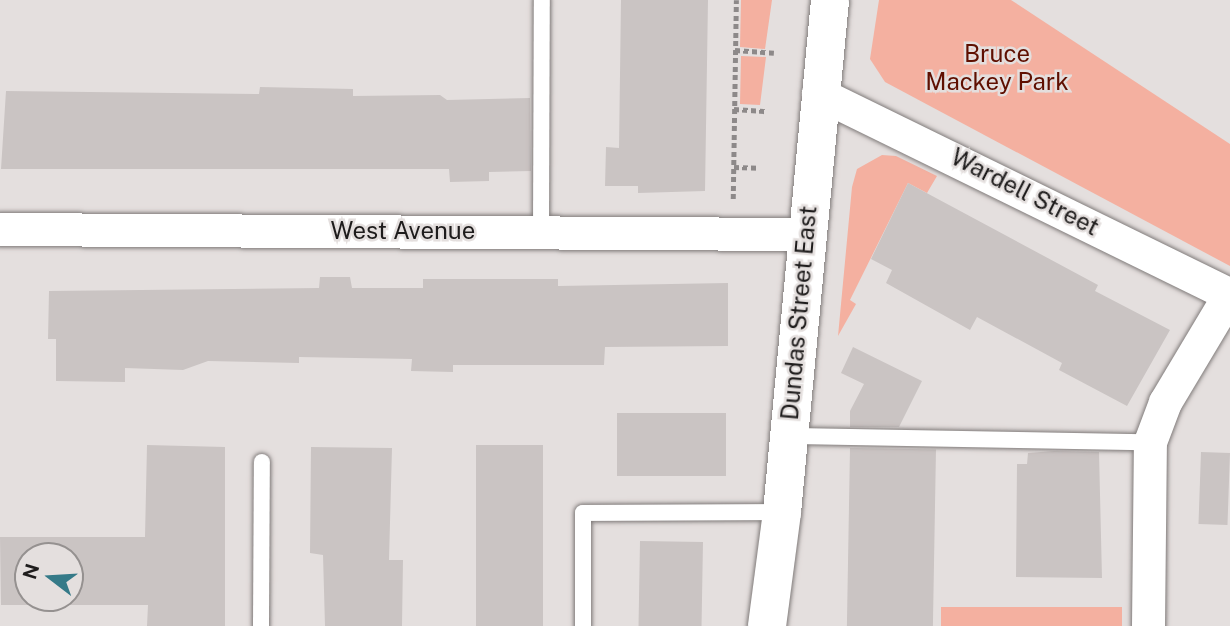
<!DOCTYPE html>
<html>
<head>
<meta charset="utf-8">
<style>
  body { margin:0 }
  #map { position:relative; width:1230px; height:626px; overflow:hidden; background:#e4dfde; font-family:"Public Sans",sans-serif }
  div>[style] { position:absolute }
  .green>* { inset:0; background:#f4b0a0; transform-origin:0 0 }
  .building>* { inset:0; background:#cac4c3; transform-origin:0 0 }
  .path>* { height:4.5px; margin-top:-2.25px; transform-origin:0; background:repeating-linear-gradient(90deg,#8d8989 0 5px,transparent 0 8.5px) }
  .roads { filter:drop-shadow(0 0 2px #807b7a) drop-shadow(0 0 2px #807b7a) }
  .service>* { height:16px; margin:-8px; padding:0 8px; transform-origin:8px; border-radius:8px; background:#fff }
  .minor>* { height:33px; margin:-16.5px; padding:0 16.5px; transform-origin:16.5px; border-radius:16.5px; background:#fff }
  .tertiary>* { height:38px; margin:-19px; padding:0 19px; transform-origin:19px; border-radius:19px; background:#fff }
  span { translate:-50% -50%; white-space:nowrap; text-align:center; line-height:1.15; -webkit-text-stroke:5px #e4dfde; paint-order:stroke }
  .park-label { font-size:24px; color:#5f0f00 }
  .street-label { font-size:24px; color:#1e1c1c }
  .north { position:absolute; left:14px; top:542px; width:70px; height:70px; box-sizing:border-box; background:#e4dfde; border:2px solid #959190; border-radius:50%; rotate:287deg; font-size:19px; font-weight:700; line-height:28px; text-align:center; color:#1e1c1c }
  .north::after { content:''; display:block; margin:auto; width:24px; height:32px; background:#357a88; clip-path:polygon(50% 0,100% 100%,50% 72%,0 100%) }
</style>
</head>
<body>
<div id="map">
  <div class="green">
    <div style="clip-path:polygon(741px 0,772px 0,765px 49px,740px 47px)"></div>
    <div style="clip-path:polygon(879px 0,1011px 0,1230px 144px,1230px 266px,885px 82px,870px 59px)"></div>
    <div style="clip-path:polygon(741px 56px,766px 57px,760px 105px,740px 104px)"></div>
    <div style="clip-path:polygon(882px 155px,896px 156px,937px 176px,927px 193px,908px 183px,850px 300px,856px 304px,838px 336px,852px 187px,857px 169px)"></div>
    <div style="left:941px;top:607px;width:181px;height:19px"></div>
  </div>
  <div class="building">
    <div style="clip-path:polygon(621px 0,708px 0,705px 191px,638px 193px,638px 186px,605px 186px,606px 147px,619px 148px)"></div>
    <div style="clip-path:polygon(260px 87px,353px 89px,353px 96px,440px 95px,447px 100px,530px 98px,531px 171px,489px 172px,489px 181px,450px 182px,449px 169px,1px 169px,6px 91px,259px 94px)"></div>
    <div style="clip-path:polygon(908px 183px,1098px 285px,1095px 291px,1170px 330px,1127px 406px,1059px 370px,1062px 363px,977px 317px,970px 330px,886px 283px,892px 270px,871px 259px)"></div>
    <div style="clip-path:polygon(320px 277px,350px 277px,352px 288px,423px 288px,423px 279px,558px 279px,558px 286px,728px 283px,728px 346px,605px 347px,604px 365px,453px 365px,453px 372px,411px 371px,412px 359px,299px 357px,299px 363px,208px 361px,183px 370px,125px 368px,125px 382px,56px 381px,56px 339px,48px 339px,49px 291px,319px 288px)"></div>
    <div style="clip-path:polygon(853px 347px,922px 381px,899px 427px,850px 427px,850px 411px,864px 384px,841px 373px)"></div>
    <div style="left:617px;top:413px;width:109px;height:63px"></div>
    <div style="clip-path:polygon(evenodd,147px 445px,225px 447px,225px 626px,147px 626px,148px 605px,1px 605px,0 537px,145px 537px,147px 445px,28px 556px,70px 556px,70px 598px,28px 598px,28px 556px)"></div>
    <div style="left:476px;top:445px;width:67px;height:181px"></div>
    <div style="clip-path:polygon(311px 447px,392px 448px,389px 560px,403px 560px,402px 626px,325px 626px,323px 555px,310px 553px)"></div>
    <div style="left:850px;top:448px;width:86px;height:178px;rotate:1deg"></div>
    <div style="clip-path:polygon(1054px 451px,1099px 452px,1102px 578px,1016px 577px,1017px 464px,1027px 464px,1028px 453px)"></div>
    <div style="left:1201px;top:452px;width:29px;height:72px;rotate:2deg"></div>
    <div style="left:640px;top:541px;width:63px;height:85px;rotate:1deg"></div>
  </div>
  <div class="path">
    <div style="left:735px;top:50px;width:39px;rotate:4deg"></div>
    <div style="left:734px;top:109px;width:32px;rotate:4deg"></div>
    <div style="left:734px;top:167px;width:25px;rotate:2deg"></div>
    <div style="left:733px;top:199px;width:199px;rotate:-89.1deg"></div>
  </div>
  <div class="roads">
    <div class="service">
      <div style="left:541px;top:231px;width:231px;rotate:-89.8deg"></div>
      <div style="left:789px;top:436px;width:361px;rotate:1deg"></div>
      <div style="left:261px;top:626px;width:164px;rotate:-89.7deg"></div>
      <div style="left:583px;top:626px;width:113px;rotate:-90deg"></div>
      <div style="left:583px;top:513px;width:199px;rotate:-0.3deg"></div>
    </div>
    <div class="minor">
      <div style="left:818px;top:93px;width:459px;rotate:26.1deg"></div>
      <div style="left:0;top:229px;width:806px;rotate:0.36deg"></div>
      <div style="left:1148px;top:626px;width:184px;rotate:-89.4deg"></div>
      <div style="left:1150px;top:442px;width:43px;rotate:-69.4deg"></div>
      <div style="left:1165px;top:402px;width:125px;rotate:-59.1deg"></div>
    </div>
    <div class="tertiary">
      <div style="left:767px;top:626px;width:115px;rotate:-82.5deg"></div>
      <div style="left:782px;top:512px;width:514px;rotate:-84.64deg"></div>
    </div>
  </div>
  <div class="park-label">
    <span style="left:997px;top:68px">Bruce<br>Mackey Park</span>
  </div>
  <div class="street-label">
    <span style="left:1025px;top:192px;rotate:27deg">Wardell Street</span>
    <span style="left:403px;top:231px">West Avenue</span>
    <span style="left:799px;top:313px;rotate:-85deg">Dundas Street East</span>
  </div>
  <div class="north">N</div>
</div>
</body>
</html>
